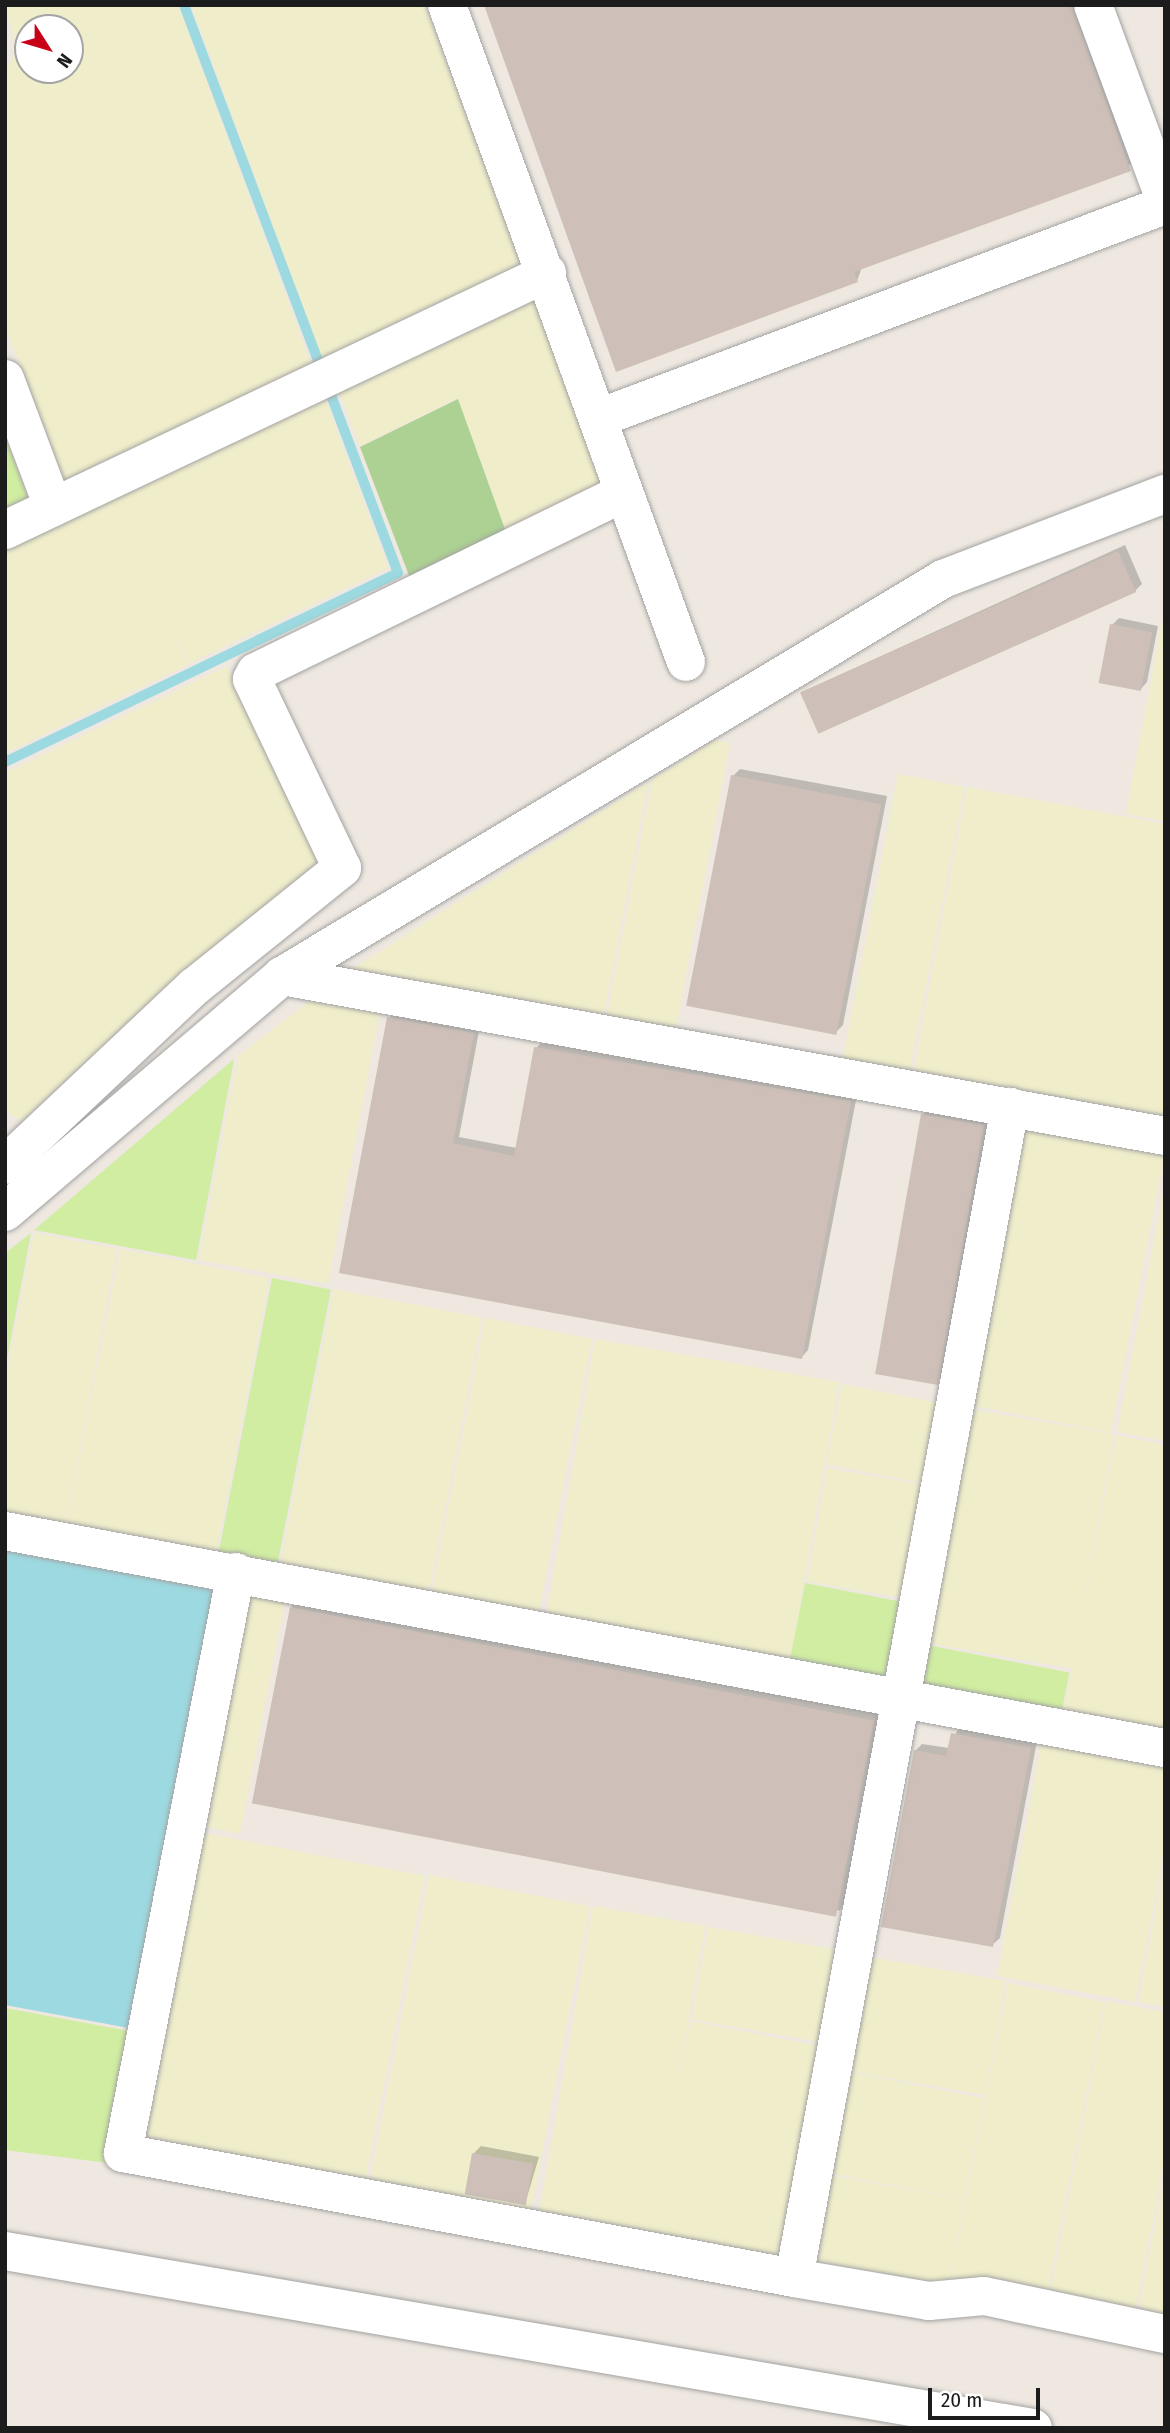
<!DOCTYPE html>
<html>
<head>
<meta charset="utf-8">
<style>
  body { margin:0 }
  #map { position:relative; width:1170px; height:2433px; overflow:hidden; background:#eee8e0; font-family:"Fira Sans Condensed",sans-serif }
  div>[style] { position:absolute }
  .farmland>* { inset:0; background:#efedca; transform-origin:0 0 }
  .grass>* { inset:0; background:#d0eda1; transform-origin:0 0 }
  .forest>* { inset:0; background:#acd192 }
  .water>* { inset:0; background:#9dd9e0 }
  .shadow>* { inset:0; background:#0003 }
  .stream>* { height:10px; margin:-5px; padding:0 5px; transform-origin:5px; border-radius:5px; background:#9dd9e0 }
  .building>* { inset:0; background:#cec0b9; transform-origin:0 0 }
  .roads { filter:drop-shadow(0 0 2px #a3a3a3) drop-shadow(0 0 2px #a3a3a3) }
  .minor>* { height:38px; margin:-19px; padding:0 19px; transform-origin:19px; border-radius:19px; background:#fff }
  span { translate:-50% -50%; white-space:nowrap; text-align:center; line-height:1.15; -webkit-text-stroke:5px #fff; paint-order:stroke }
  .frame { position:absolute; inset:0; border:7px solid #1c1c1c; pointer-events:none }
  .north { position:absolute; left:14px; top:14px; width:70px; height:70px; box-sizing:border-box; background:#fff; border:2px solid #a4a4a4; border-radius:50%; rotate:127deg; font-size:19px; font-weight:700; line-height:28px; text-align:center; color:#1c1c1c }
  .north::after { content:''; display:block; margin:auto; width:24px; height:32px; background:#c80018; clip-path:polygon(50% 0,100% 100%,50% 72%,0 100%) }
  .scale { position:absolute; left:928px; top:2388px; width:112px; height:32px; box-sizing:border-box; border:4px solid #1c1c1c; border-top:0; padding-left:9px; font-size:21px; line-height:24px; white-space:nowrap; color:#1c1c1c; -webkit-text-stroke:5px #fff; paint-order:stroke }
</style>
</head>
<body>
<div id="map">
  <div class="farmland">
    <div style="clip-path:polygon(evenodd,5px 5px,178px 5px,312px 367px,65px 485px,5px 326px,5px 73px,17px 50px,5px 5px,28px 28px,70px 28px,70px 70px,28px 70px,28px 28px)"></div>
    <div style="clip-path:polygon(191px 5px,425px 5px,522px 267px,323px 362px)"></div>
    <div style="clip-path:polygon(536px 291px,603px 484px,506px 532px,458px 398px,360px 446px,337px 386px)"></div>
    <div style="clip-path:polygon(322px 392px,388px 568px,190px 663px,162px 606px,189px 664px,5px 753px,5px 546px)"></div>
    <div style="clip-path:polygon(1162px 622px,1165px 622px,1165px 821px,1126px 814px)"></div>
    <div style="clip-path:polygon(227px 666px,321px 864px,182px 974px,21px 1121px,5px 1110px,5px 773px)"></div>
    <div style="clip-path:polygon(715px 740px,730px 743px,675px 1033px,606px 1020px,652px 780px)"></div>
    <div style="left:898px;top:774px;width:68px;height:296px;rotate:11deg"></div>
    <div style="clip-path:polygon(648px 782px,603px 1020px,347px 972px)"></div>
    <div style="clip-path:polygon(967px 787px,1165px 824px,1165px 1125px,912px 1078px)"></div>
    <div style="clip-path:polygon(319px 994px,381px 1006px,328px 1284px,199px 1260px,238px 1056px)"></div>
    <div style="left:1017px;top:1124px;width:151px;height:285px;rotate:11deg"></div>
    <div style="clip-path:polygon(1165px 1182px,1165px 1441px,1117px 1432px)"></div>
    <div style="clip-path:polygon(34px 1233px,117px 1249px,65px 1528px,5px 1517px,5px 1381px)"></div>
    <div style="left:120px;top:1249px;width:152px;height:285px;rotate:11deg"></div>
    <div style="left:334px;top:1289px;width:151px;height:284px;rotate:11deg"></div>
    <div style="left:485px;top:1318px;width:109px;height:284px;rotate:11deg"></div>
    <div style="left:595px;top:1339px;width:248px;height:283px;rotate:10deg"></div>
    <div style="left:842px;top:1384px;width:101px;height:82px;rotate:11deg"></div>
    <div style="left:965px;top:1408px;width:151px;height:238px;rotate:10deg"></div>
    <div style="clip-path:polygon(1116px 1435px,1165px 1445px,1165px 1733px,1063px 1714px)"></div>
    <div style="left:827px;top:1468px;width:100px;height:115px;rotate:10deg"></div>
    <div style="left:244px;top:1592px;width:42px;height:238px;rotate:11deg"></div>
    <div style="clip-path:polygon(1042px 1741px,1165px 1764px,1165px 1847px,1135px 2002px,997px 1976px)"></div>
    <div style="left:199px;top:1832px;width:230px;height:316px;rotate:11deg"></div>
    <div style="clip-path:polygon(1165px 1860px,1165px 2007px,1138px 2002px)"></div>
    <div style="left:429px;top:1875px;width:164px;height:316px;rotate:11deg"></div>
    <div style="left:593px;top:1906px;width:114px;height:316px;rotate:10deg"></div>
    <div style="left:708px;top:1927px;width:134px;height:94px;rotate:10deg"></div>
    <div style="left:864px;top:1956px;width:144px;height:116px;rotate:10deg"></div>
    <div style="left:1008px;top:1983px;width:98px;height:306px;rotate:11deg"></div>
    <div style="clip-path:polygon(1106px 2001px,1165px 2012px,1165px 2157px,1135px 2313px,1050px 2294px)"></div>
    <div style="left:690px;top:2021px;width:134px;height:220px;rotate:11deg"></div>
    <div style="left:843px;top:2071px;width:144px;height:103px;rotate:11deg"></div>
    <div style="clip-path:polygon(1165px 2170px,1165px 2319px,1138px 2313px)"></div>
    <div style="clip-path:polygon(824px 2174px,965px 2200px,949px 2283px,931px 2287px,807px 2266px)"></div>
  </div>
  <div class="grass">
    <div style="clip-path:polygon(5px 436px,31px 506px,5px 518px)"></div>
    <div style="clip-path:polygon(234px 1059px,196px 1260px,34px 1230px)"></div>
    <div style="clip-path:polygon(31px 1233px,5px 1370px,5px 1253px)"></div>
    <div style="left:272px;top:1278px;width:60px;height:284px;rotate:11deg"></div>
    <div style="left:805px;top:1583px;width:102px;height:81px;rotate:11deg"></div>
    <div style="left:922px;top:1644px;width:150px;height:44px;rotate:11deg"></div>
    <div style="clip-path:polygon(5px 2008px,134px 2032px,109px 2163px,5px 2150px)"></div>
  </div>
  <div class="forest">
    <div style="clip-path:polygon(458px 399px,506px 532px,410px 578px,360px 447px)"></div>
  </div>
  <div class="water">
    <div style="clip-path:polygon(5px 1547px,218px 1587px,134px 2029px,5px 2005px)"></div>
  </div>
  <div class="shadow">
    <div style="clip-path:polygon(486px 5px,1084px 5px,1137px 162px,862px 267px,857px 281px)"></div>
    <div style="clip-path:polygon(1125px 545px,1142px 584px,1135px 591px,802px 692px)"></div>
    <div style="clip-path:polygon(1119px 618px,1158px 626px,1147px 682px,1140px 690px,1112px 625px)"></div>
    <div style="clip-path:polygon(740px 769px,887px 796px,843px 1025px,836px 1032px,733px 776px)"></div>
    <div style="clip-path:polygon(396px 1011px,480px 1026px,459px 1137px,517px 1148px,536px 1048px,543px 1041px,857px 1095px,808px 1350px,801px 1358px,341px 1272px,389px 1018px)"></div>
    <div style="clip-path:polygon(929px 1108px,991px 1119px,942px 1376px,935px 1383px,922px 1115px)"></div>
    <div style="clip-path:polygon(299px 1600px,881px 1709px,846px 1904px,839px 1911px,291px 1607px)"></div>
    <div style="clip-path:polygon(959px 1727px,1037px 1741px,1000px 1938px,992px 1945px,915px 1751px,922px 1744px,949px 1748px)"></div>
    <div style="clip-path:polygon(481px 2146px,539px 2157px,525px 2204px,474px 2153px)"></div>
  </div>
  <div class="stream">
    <div style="left:5px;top:762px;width:436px;rotate:-25.7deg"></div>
    <div style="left:398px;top:573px;width:607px;rotate:-110.64deg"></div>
  </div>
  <div class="building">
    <div style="clip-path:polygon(484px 5px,1072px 5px,1131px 171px,854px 272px,858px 282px,616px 372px)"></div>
    <div style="left:1118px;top:551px;width:45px;height:348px;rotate:66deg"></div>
    <div style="left:1110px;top:624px;width:43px;height:60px;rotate:11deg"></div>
    <div style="left:731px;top:775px;width:153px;height:235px;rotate:11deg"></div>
    <div style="clip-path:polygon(387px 1017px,474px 1033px,453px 1143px,514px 1156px,534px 1047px,851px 1101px,802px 1359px,339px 1273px)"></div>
    <div style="left:921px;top:1114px;width:64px;height:264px;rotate:10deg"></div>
    <div style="left:290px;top:1607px;width:595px;height:200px;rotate:11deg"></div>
    <div style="clip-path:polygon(951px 1733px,1031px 1748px,993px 1947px,881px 1927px,914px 1750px,946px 1756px)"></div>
    <div style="left:472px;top:2153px;width:62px;height:42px;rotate:10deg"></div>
  </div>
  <div class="roads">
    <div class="minor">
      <div style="left:447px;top:5px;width:699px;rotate:70.01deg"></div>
      <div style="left:1093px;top:5px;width:208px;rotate:69.7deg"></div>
      <div style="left:5px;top:379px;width:137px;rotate:69.4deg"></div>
      <div style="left:599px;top:418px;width:605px;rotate:-20.62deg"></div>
      <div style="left:5px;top:530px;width:600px;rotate:-25.37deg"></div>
      <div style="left:282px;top:976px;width:897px;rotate:10.27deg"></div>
      <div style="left:5px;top:1165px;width:260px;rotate:-43.3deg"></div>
      <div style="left:194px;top:987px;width:190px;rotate:-38.8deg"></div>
      <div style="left:342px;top:868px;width:209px;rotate:-115.5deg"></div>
      <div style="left:252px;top:679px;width:8px;rotate:-60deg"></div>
      <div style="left:256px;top:672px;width:408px;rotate:-26deg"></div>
      <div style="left:5px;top:1212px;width:364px;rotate:-40.4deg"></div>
      <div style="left:282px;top:976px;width:771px;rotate:-30.99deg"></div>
      <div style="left:943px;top:579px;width:238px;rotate:-21deg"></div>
      <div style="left:5px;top:1531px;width:1180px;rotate:10.6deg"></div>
      <div style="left:236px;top:1572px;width:592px;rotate:101.01deg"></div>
      <div style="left:123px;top:2153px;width:683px;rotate:10.55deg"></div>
      <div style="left:794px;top:2278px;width:137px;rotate:9.7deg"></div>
      <div style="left:929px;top:2301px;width:55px;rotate:-5.2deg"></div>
      <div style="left:984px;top:2296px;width:185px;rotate:11.9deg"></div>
      <div style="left:5px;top:2251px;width:1043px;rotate:9.77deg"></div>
      <div style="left:794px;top:2278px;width:1191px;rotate:-79.55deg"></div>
    </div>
  </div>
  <div class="frame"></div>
  <div class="north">N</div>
  <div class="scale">20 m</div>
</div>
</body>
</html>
